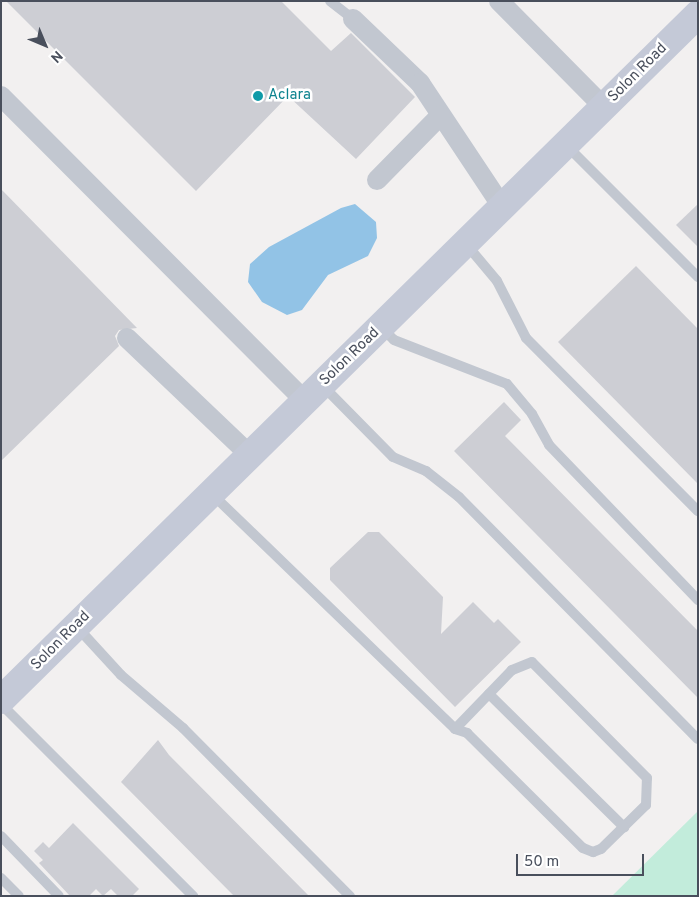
<!DOCTYPE html>
<html>
<head>
<meta charset="utf-8">
<style>
  body { margin:0 }
  #map { position:relative; width:699px; height:897px; overflow:hidden; background:#f2f0f0; font-family:Overpass,sans-serif }
  div>[style] { position:absolute }
  .green>* { inset:0; background:#c2ecdb }
  .water>* { inset:0; background:#92c3e6 }
  .building>* { inset:0; background:#cdced4 }
  .lane>* { height:10px; margin:-5px; padding:0 5px; transform-origin:5px; border-radius:5px; background:#c2c7d0 }
  .street>* { height:20px; margin:-10px; padding:0 10px; transform-origin:10px; border-radius:10px; background:#c2c7d0 }
  .secondary>* { height:28px; margin:-14px; padding:0 14px; transform-origin:14px; border-radius:14px; background:#c4c9d7 }
  .dots>* { width:14px; height:14px; translate:-50% -50%; box-sizing:border-box; border:2px solid #fff; border-radius:50% }
  span { translate:-50% -50%; white-space:nowrap; text-align:center; line-height:1.15; -webkit-text-stroke:5px #fff; paint-order:stroke }
  .street-label { font-size:15px; color:#494f5c }
  .culture-label { font-size:15px; color:#0d838f }
  .left { translate:0 -50%; text-align:left }
  .frame { position:absolute; inset:0; border:2px solid #494f5c; pointer-events:none }
  .north { position:absolute; left:20px; top:20px; width:50px; height:50px; -webkit-text-stroke:4px #fff; paint-order:stroke; rotate:135deg; font-size:14px; font-weight:700; line-height:20px; text-align:center; color:#494f5c }
  .north::after { content:''; display:block; margin:auto; width:18px; height:22px; background:#494f5c; clip-path:polygon(50% 0,100% 100%,50% 72%,0 100%) }
  .scale { position:absolute; left:516px; top:854px; width:128px; height:22px; box-sizing:border-box; border:2px solid #494f5c; border-top:0; padding-left:6px; font-size:15px; line-height:18px; white-space:nowrap; color:#494f5c; -webkit-text-stroke:4px #fff; paint-order:stroke }
</style>
</head>
<body>
<div id="map">
  <div class="green">
    <div style="clip-path:polygon(698px 811px,698px 896px,612px 896px)"></div>
  </div>
  <div class="water">
    <div style="clip-path:polygon(355px 204px,376px 222px,377px 238px,368px 256px,328px 275px,302px 310px,287px 315px,262px 302px,248px 282px,250px 264px,269px 247px,341px 208px)"></div>
  </div>
  <div class="building">
    <div style="clip-path:polygon(6px 1px,281px 1px,331px 51px,351px 33px,415px 97px,356px 159px,288px 96px,196px 191px)"></div>
    <div style="clip-path:polygon(1px 189px,137px 328px,119px 330px,115px 336px,119px 346px,1px 461px)"></div>
    <div style="clip-path:polygon(698px 204px,698px 247px,676px 225px)"></div>
    <div style="clip-path:polygon(636px 266px,698px 329px,698px 484px,558px 342px)"></div>
    <div style="clip-path:polygon(504px 402px,521px 420px,505px 436px,698px 631px,698px 698px,454px 451px)"></div>
    <div style="clip-path:polygon(368px 532px,379px 532px,443px 597px,441px 634px,473px 602px,494px 623px,498px 619px,521px 642px,455px 707px,330px 580px,330px 568px)"></div>
    <div style="clip-path:polygon(158px 740px,169px 755px,309px 896px,234px 896px,121px 782px)"></div>
    <div style="clip-path:polygon(73px 823px,139px 889px,132px 896px,118px 896px,111px 889px,103px 896px,96px 889px,89px 896px,70px 896px,39px 863px,43px 860px,34px 851px,43px 842px,49px 848px)"></div>
  </div>
  <div class="lane">
    <div style="left:330px;top:1px;width:29px;rotate:38deg"></div>
    <div style="left:566px;top:145px;width:187px;rotate:45deg"></div>
    <div style="left:466px;top:244px;width:48px;rotate:50deg"></div>
    <div style="left:497px;top:281px;width:64px;rotate:63deg"></div>
    <div style="left:526px;top:338px;width:244px;rotate:45.2deg"></div>
    <div style="left:381px;top:327px;width:18px;rotate:45deg"></div>
    <div style="left:394px;top:340px;width:121px;rotate:21.3deg"></div>
    <div style="left:507px;top:384px;width:39px;rotate:50deg"></div>
    <div style="left:532px;top:414px;width:35px;rotate:61deg"></div>
    <div style="left:549px;top:445px;width:215px;rotate:46.1deg"></div>
    <div style="left:322px;top:385px;width:101px;rotate:45.4deg"></div>
    <div style="left:393px;top:457px;width:36px;rotate:23deg"></div>
    <div style="left:426px;top:471px;width:42px;rotate:38.2deg"></div>
    <div style="left:459px;top:497px;width:340px;rotate:45.4deg"></div>
    <div style="left:212px;top:494px;width:338px;rotate:44deg"></div>
    <div style="left:455px;top:729px;width:13px;rotate:18deg"></div>
    <div style="left:467px;top:733px;width:163px;rotate:44.8deg"></div>
    <div style="left:583px;top:848px;width:11px;rotate:22deg"></div>
    <div style="left:593px;top:852px;width:9px;rotate:-21deg"></div>
    <div style="left:601px;top:849px;width:63px;rotate:-44.4deg"></div>
    <div style="left:646px;top:805px;width:27px;rotate:-88deg"></div>
    <div style="left:647px;top:778px;width:163px;rotate:-134.8deg"></div>
    <div style="left:532px;top:662px;width:22px;rotate:158deg"></div>
    <div style="left:512px;top:670px;width:82px;rotate:134deg"></div>
    <div style="left:77px;top:627px;width:65px;rotate:47.5deg"></div>
    <div style="left:121px;top:675px;width:82px;rotate:40.5deg"></div>
    <div style="left:183px;top:728px;width:237px;rotate:45.2deg"></div>
    <div style="left:489px;top:694px;width:190px;rotate:44.6deg"></div>
    <div style="left:1px;top:704px;width:272px;rotate:45deg"></div>
    <div style="left:1px;top:836px;width:83px;rotate:46deg"></div>
    <div style="left:1px;top:878px;width:25px;rotate:45deg"></div>
  </div>
  <div class="street">
    <div style="left:499px;top:1px;width:149px;rotate:45.3deg"></div>
    <div style="left:353px;top:19px;width:93px;rotate:43.7deg"></div>
    <div style="left:420px;top:83px;width:146px;rotate:56.4deg"></div>
    <div style="left:1px;top:96px;width:431px;rotate:45.1deg"></div>
    <div style="left:377px;top:180px;width:90px;rotate:-45.5deg"></div>
    <div style="left:127px;top:338px;width:170px;rotate:43.6deg"></div>
  </div>
  <div class="secondary">
    <div style="left:1px;top:700px;width:978px;rotate:-44.54deg"></div>
  </div>
  <div class="dots">
    <div style="left:258px;top:96px;background:#0f9aa8"></div>
  </div>
  <div class="street-label">
    <span style="left:638px;top:73px;rotate:-45deg">Solon Road</span>
    <span style="left:350px;top:357px;rotate:-44deg">Solon Road</span>
    <span style="left:61px;top:641px;rotate:-45deg">Solon Road</span>
  </div>
  <div class="culture-label">
    <span class="left" style="left:268px;top:96px">Aclara</span>
  </div>
  <div class="frame"></div>
  <div class="north">N</div>
  <div class="scale">50 m</div>
</div>
</body>
</html>
